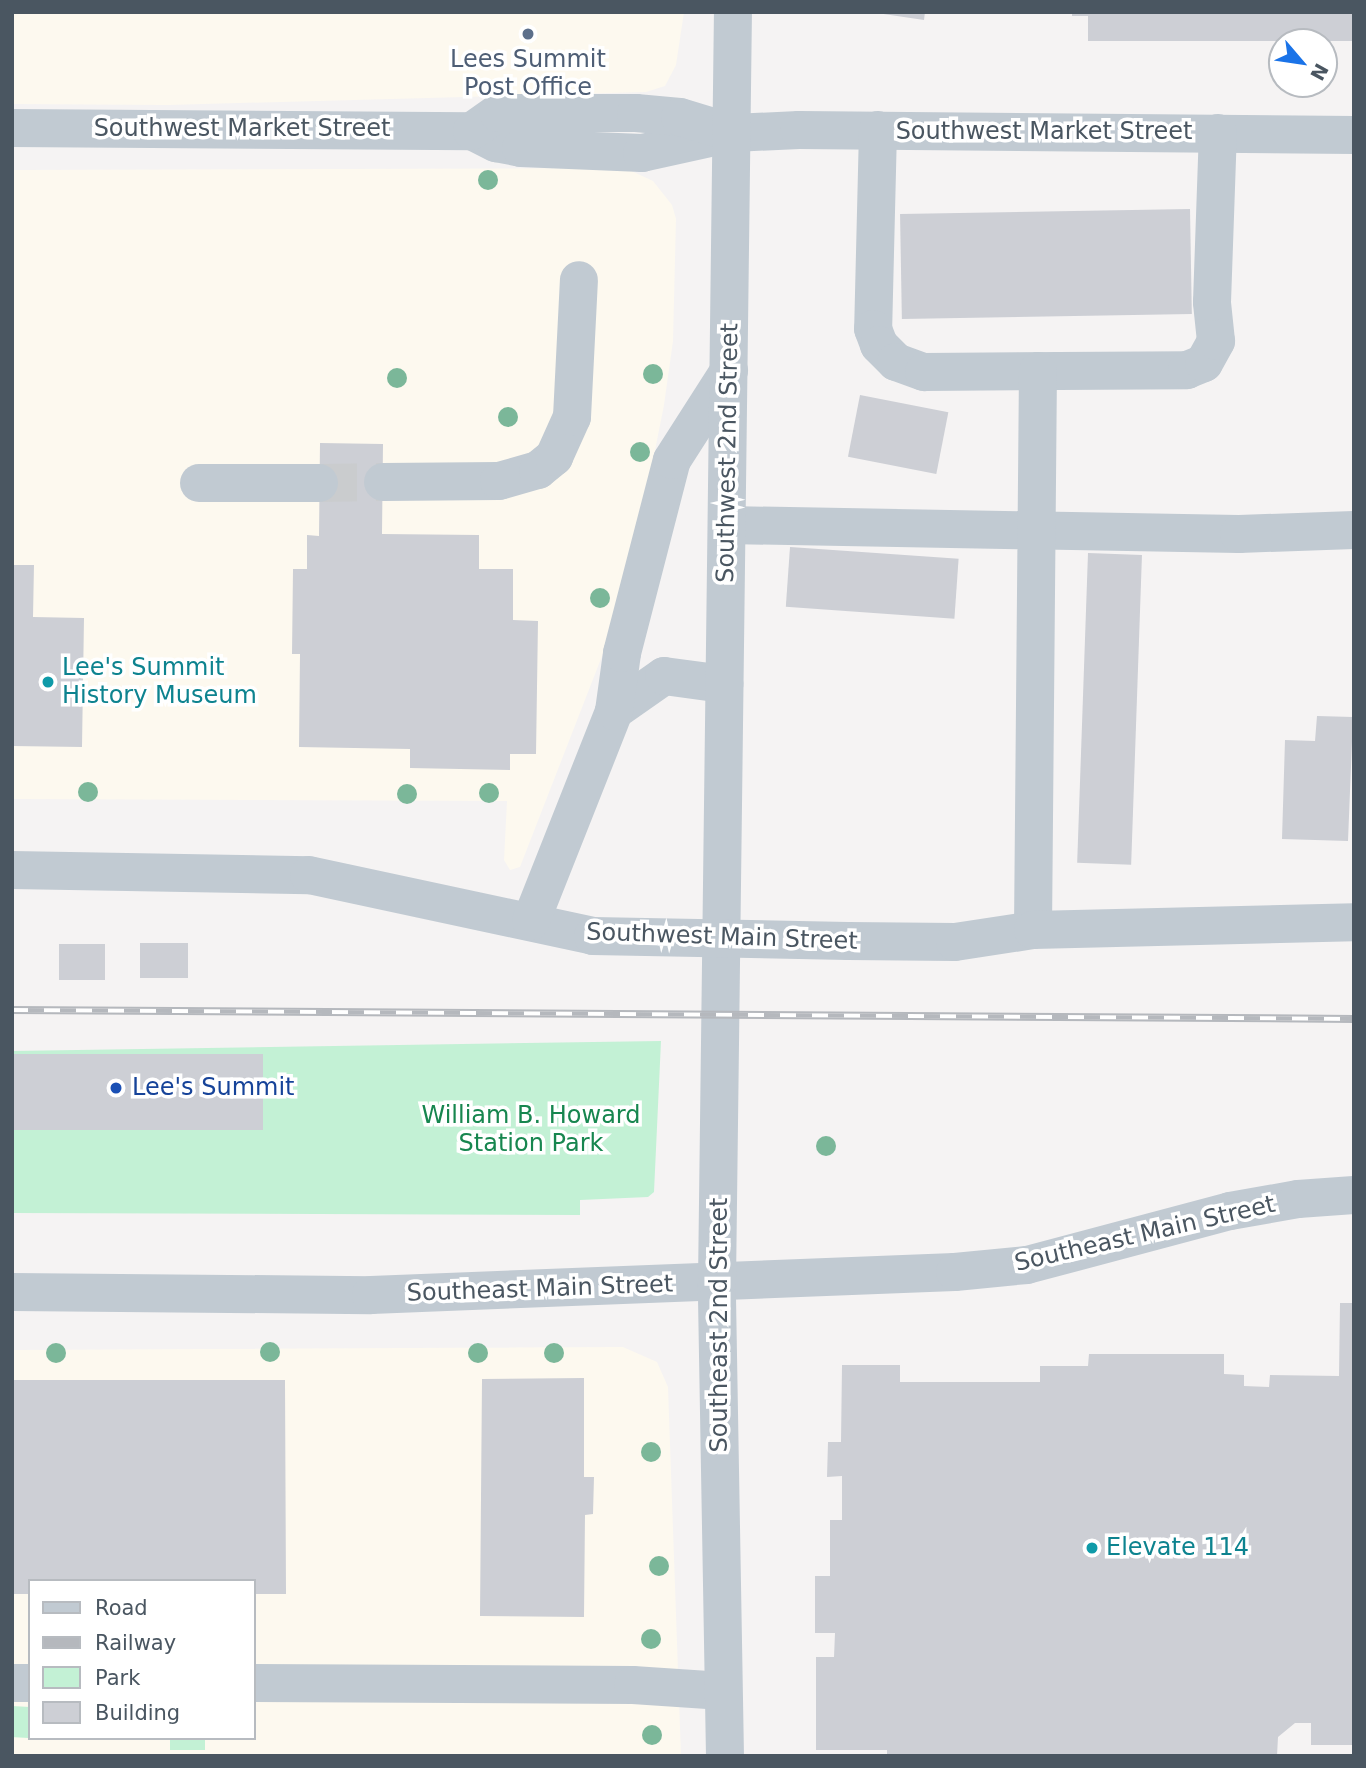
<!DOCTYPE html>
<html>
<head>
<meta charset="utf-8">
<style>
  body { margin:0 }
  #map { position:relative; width:1366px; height:1768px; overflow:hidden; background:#f5f3f3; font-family:"DejaVu Sans",sans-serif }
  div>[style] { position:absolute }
  .commercial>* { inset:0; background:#fdf9ef }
  .green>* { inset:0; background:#c3f1d5; transform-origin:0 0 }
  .building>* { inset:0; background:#cdcfd5; transform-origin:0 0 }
  .minor-tunnel>* { height:38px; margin-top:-19px; transform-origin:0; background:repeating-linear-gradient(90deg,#caccce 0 38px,transparent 0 57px) }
  .minor>* { height:38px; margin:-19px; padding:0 19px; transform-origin:19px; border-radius:19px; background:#c1cad2 }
  .rail>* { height:8px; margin-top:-4px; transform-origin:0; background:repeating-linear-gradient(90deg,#fff 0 16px,#b5b8bd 0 32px); box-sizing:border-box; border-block:2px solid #b5b8bd }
  .minor-bridge>* { height:38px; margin:-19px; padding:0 19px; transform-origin:19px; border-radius:19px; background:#c1cad2 }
  .trees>* { width:20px; height:20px; margin:-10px; border-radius:50%; background:#7bb799 }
  .dots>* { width:19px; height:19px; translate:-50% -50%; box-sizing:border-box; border:4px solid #fff; border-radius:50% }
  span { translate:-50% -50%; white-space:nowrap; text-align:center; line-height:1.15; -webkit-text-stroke:7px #fff; paint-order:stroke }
  .service-label { font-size:24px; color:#4e5e75 }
  .street-label { font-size:24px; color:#4a5661 }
  .culture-label { font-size:24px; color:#0d838f }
  .left { translate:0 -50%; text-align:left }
  .transit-label { font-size:24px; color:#164399 }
  .park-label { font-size:24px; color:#17864f }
  .frame { position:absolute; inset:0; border:14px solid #4a5661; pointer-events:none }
  .legend { position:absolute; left:28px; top:1579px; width:228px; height:161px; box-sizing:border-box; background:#fff; border:2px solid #b7bbc0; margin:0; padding:9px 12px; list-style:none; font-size:21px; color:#4a5661 }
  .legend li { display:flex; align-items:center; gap:14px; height:35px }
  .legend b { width:35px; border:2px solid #b7bbc0 }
  .north { position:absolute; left:1268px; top:28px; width:70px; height:70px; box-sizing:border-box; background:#fff; border:2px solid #b7bbc0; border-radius:50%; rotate:119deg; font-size:19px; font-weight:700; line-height:28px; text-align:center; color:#4a5661 }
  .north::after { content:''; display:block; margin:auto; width:24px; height:32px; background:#1a73e8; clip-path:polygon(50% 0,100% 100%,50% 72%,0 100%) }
</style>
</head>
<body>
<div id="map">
  <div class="commercial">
    <div style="clip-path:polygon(12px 12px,684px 12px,676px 65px,665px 86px,646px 92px,168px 105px,12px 104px)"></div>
    <div style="clip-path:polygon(625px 168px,653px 181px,672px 205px,676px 219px,673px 341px,664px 405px,643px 511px,611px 633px,520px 867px,510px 870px,504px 860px,507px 801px,12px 799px,12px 170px)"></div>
    <div style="clip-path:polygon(evenodd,623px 1347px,657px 1362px,668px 1387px,681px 1756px,12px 1756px,12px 1350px,623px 1347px,30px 1581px,254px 1581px,254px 1738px,30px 1738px,30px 1581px)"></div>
  </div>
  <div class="green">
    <div style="clip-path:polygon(661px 1041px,654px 1192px,648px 1197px,580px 1200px,580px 1215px,12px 1213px,12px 1051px)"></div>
    <div style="left:12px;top:1706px;width:18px;height:31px;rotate:3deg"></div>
    <div style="left:170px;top:1738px;width:35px;height:12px"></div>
  </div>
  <div class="building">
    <div style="clip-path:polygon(870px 12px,925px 12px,924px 20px)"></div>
    <div style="clip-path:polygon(1072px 12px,1354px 12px,1354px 41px,1088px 41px,1088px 16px,1072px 16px)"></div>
    <div style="left:1190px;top:209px;width:105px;height:290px;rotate:89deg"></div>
    <div style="left:860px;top:395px;width:90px;height:63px;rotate:11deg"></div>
    <div style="clip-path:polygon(320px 443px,383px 444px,382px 534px,479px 535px,479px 569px,513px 569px,513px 620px,538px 621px,536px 754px,510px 754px,510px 770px,410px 768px,410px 749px,299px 747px,300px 654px,292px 654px,293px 569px,307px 569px,307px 535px,319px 536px)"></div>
    <div style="left:790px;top:547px;width:169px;height:60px;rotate:4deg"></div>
    <div style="left:1088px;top:553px;width:54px;height:310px;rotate:2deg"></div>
    <div style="clip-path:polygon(12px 565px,34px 565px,33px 617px,84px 618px,82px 747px,12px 746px)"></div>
    <div style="clip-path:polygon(1317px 716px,1353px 717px,1348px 841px,1282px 839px,1285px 740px,1315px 741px)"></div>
    <div style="left:140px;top:943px;width:48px;height:35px"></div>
    <div style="left:59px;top:944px;width:46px;height:36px"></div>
    <div style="left:12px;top:1054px;width:251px;height:76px"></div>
    <div style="clip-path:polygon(1340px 1303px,1354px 1303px,1354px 1745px,1311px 1745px,1311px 1723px,1295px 1723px,1278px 1737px,1277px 1756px,887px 1756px,887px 1750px,816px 1750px,816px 1657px,834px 1657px,835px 1633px,815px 1633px,815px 1576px,830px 1576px,830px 1520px,842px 1520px,842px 1476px,827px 1477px,828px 1442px,841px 1442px,842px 1365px,900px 1365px,900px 1382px,1040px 1382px,1040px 1366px,1088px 1366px,1089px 1354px,1224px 1354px,1224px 1374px,1244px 1375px,1244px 1386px,1269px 1387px,1270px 1375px,1339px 1376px)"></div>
    <div style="clip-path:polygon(584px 1378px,584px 1477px,594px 1477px,593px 1514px,585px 1515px,584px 1617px,480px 1616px,482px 1379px)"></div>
    <div style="clip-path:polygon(12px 1380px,285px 1380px,286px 1594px,254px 1594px,254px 1581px,30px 1581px,30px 1594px,12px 1594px)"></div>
  </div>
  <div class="minor-tunnel">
    <div style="left:319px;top:483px;width:64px;rotate:-0.9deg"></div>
  </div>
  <div class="minor">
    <div style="left:12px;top:128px;width:460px;rotate:0.4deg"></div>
    <div style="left:472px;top:131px;width:27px;rotate:27deg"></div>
    <div style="left:496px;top:143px;width:25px;rotate:11deg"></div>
    <div style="left:521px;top:148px;width:121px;rotate:2.4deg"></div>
    <div style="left:642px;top:153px;width:93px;rotate:-12.4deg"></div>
    <div style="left:733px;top:133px;width:66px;rotate:-2.6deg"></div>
    <div style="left:799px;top:130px;width:555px;rotate:0.52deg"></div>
    <div style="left:878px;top:130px;width:199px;rotate:91.4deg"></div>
    <div style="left:873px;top:329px;width:17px;rotate:69deg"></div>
    <div style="left:879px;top:345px;width:24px;rotate:45deg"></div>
    <div style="left:896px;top:362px;width:30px;rotate:20deg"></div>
    <div style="left:924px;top:372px;width:263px;rotate:-0.4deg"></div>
    <div style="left:1187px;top:370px;width:18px;rotate:-22deg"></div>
    <div style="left:1204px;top:363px;width:25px;rotate:-61deg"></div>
    <div style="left:1216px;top:341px;width:39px;rotate:-96deg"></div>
    <div style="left:1212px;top:302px;width:169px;rotate:-88deg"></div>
    <div style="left:472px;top:131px;width:32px;rotate:-35deg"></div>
    <div style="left:498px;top:113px;width:138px"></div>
    <div style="left:636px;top:113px;width:44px;rotate:5.2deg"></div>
    <div style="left:680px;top:117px;width:55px;rotate:16.8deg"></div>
    <div style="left:383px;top:482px;width:116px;rotate:-0.5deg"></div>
    <div style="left:499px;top:481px;width:41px;rotate:-15.8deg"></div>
    <div style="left:538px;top:470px;width:21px;rotate:-39deg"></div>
    <div style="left:554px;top:457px;width:44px;rotate:-65.8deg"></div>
    <div style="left:572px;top:417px;width:137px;rotate:-87.1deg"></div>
    <div style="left:199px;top:483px;width:120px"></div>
    <div style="left:727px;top:525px;width:512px;rotate:1.01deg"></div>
    <div style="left:1239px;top:534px;width:115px;rotate:-2deg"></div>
    <div style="left:614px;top:711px;width:61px;rotate:-35deg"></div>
    <div style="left:664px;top:676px;width:61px;rotate:7.6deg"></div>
    <div style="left:12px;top:870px;width:297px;rotate:1deg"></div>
    <div style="left:309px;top:875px;width:290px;rotate:12.1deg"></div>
    <div style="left:531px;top:921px;width:226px;rotate:-68.4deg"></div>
    <div style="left:614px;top:711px;width:59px;rotate:-82.1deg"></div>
    <div style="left:622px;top:653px;width:199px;rotate:-75.5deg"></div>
    <div style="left:672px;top:460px;width:106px;rotate:-57.4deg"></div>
    <div style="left:1033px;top:930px;width:559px;rotate:-89.49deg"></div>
    <div style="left:848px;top:941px;width:107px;rotate:0.5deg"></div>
    <div style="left:955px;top:942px;width:79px;rotate:-8.7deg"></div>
    <div style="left:1033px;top:930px;width:321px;rotate:-1.4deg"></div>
    <div style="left:12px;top:1292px;width:359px;rotate:0.5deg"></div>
    <div style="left:371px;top:1295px;width:584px;rotate:-2.26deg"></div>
    <div style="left:955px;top:1272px;width:72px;rotate:-5.6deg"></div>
    <div style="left:1027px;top:1265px;width:210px;rotate:-14.9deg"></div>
    <div style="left:1230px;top:1211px;width:69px;rotate:-10deg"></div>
    <div style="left:1298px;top:1199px;width:56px;rotate:-4.1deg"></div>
    <div style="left:12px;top:1683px;width:18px"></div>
    <div style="left:254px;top:1683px;width:379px;rotate:0.3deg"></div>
    <div style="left:633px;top:1685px;width:90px;rotate:3.8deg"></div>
    <div style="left:725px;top:1756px;width:474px;rotate:-91deg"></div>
    <div style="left:717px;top:1282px;width:1270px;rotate:-89.28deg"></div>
  </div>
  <div class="rail">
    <div style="left:12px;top:1010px;width:1342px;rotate:0.38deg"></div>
  </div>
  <div class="minor-bridge">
    <div style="left:593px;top:936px;width:255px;rotate:1.1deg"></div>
  </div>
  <div class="trees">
    <div style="left:488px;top:180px"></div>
    <div style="left:653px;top:374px"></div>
    <div style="left:397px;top:378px"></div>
    <div style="left:508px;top:417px"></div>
    <div style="left:640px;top:452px"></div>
    <div style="left:600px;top:598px"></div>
    <div style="left:88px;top:792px"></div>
    <div style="left:489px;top:793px"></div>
    <div style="left:407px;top:794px"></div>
    <div style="left:826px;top:1146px"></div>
    <div style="left:270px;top:1352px"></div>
    <div style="left:56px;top:1353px"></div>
    <div style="left:478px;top:1353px"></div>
    <div style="left:554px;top:1353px"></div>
    <div style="left:651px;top:1452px"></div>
    <div style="left:659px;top:1566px"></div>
    <div style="left:651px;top:1639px"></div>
    <div style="left:652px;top:1735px"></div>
  </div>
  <div class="dots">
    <div style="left:528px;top:34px;background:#5c6f8a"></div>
    <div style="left:48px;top:682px;background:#0f9aa8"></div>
    <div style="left:116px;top:1088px;background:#1a4fb4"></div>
    <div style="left:1092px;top:1548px;background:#0f9aa8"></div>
  </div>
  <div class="service-label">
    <span style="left:528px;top:74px">Lees Summit<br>Post Office</span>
  </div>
  <div class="street-label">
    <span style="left:242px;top:129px">Southwest Market Street</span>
    <span style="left:1044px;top:132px">Southwest Market Street</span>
    <span style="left:728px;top:453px;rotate:-89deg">Southwest 2nd Street</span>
    <span style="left:722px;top:937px;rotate:2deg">Southwest Main Street</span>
    <span style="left:1145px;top:1234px;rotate:-13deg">Southeast Main Street</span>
    <span style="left:540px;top:1289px;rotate:-2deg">Southeast Main Street</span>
    <span style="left:720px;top:1325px;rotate:-90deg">Southeast 2nd Street</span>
  </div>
  <div class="culture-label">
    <span class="left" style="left:62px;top:682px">Lee's Summit<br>History Museum</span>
    <span class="left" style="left:1106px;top:1548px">Elevate 114</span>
  </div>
  <div class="transit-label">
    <span class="left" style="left:132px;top:1088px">Lee's Summit</span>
  </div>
  <div class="park-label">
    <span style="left:531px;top:1130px">William B. Howard<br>Station Park</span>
  </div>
  <div class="frame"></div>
  <ul class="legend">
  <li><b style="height:9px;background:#c1cad2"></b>Road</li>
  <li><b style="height:9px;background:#b5b8bd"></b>Railway</li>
  <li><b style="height:19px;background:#c3f1d5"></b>Park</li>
  <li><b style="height:19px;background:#cdcfd5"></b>Building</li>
  </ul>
  <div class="north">N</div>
</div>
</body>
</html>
